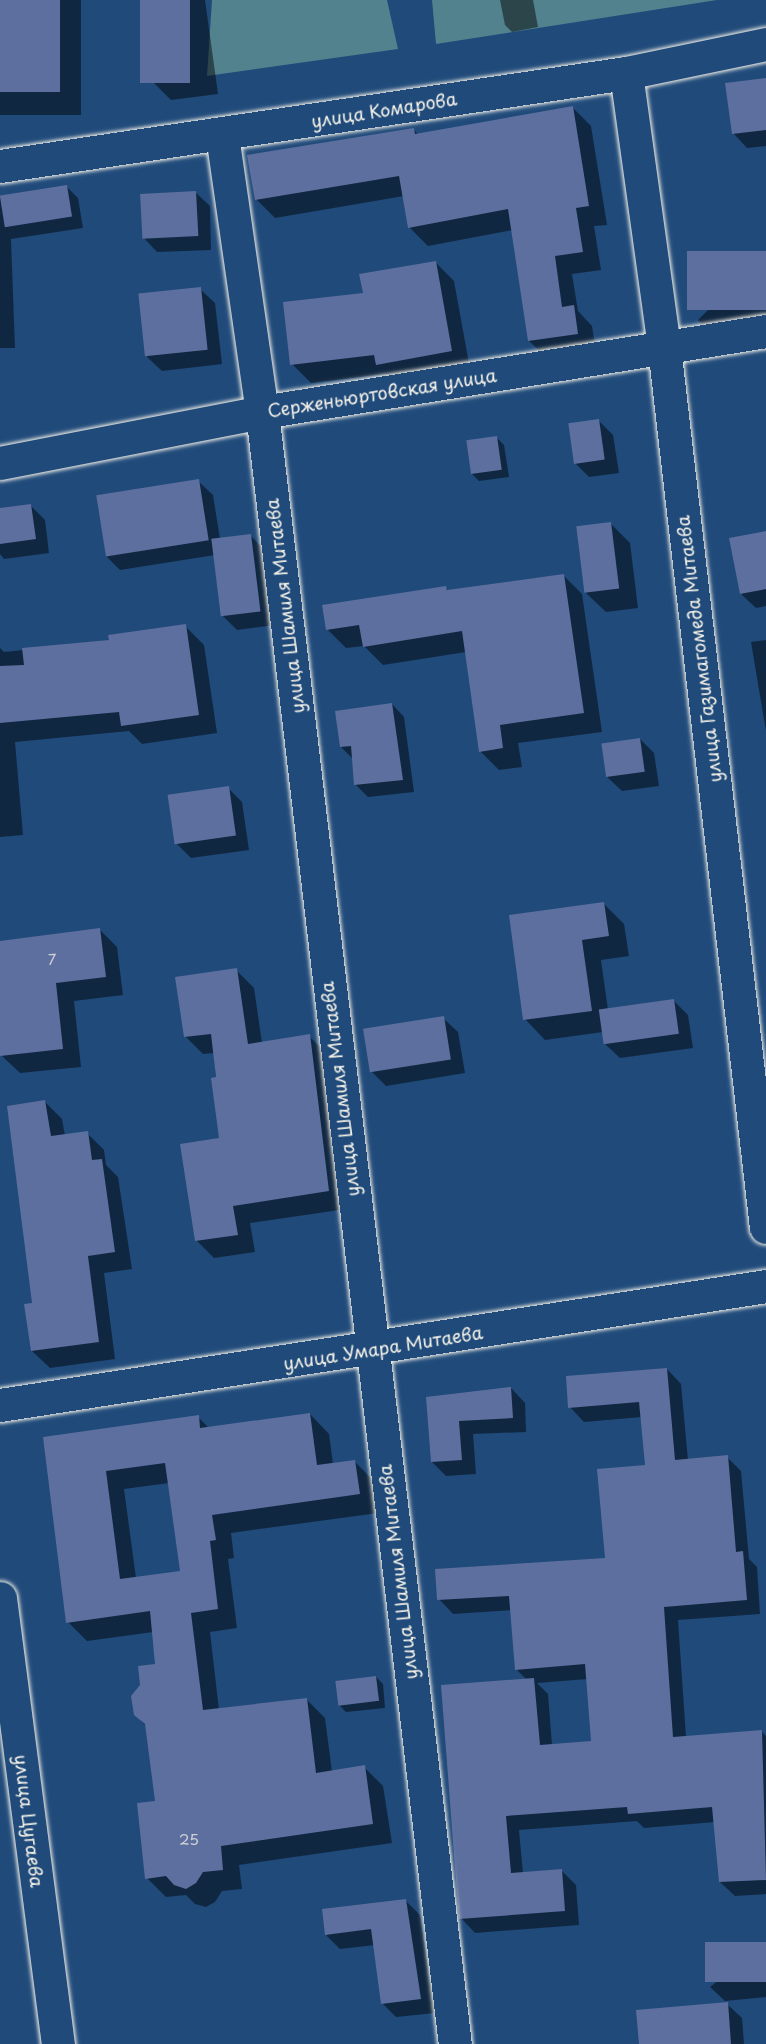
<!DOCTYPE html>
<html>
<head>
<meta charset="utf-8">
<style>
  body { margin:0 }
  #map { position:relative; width:766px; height:2044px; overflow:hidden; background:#1f4a7a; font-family:"Playpen Sans",sans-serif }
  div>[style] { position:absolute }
  .green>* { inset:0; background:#51828d }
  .shadow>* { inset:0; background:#0007; transform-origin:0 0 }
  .building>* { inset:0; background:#5d6f9f; transform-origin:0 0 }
  .roads { filter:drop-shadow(0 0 2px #f4f1e8) drop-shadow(0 0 2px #f4f1e8) }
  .minor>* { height:33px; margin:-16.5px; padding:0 16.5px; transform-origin:16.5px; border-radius:16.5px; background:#1f4a7a }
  span { translate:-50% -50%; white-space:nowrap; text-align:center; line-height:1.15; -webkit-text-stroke:4.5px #1f4a7a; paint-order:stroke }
  .number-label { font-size:15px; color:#ced0d6 }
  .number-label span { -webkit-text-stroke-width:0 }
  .street-label { font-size:18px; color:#f4f1e8 }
</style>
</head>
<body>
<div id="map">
  <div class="green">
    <div style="clip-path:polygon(212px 0,387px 0,398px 49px,207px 76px)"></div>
    <div style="clip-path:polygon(432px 0,717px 0,436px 44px)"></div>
  </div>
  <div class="shadow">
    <div style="left:0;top:0;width:81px;height:115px"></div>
    <div style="clip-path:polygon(141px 0,205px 0,218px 94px,171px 100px,152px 81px)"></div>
    <div style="clip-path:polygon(500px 0,533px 0,538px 27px,512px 32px,505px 25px)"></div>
    <div style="clip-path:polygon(766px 79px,766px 146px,747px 148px,733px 133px)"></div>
    <div style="clip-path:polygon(572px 107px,591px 126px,607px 225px,594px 226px,601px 270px,572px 274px,578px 311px,592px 326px,596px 352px,548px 359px,529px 341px,513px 230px,428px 246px,410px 228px,404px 196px,275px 218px,256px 199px,413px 129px,419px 135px)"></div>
    <div style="clip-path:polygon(66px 186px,78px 198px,83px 228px,11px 239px,15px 348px,0 348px,0 196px)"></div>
    <div style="clip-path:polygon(195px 192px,210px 206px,211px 250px,157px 252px,143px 237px)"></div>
    <div style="clip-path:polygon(766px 252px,766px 333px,719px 340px,698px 320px)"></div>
    <div style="clip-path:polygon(435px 262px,454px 281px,470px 369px,396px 382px,387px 374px,311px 383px,292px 364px,364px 294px)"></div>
    <div style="clip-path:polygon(200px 289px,215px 303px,222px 364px,162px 371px,147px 357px)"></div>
    <div style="clip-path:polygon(599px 421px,613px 435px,619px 473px,589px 477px,575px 463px)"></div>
    <div style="clip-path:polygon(497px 438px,504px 445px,509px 477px,479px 481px,472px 474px)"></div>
    <div style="clip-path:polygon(198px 481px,213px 495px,220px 539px,250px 535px,265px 550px,275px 625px,237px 630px,223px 616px,215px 555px,120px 570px,106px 556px)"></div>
    <div style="clip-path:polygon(31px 506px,45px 520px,49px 553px,4px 559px,0 554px,0 510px)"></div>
    <div style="clip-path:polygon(611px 524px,630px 543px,638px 608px,606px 612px,586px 593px)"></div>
    <div style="clip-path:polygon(766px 533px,766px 606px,756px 608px,741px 594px)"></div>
    <div style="clip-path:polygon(563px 575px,582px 594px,602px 732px,518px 743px,522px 767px,499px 770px,480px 751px,466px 652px,383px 665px,364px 646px,346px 648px,327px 629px,446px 588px,449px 591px)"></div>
    <div style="clip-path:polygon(185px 626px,204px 645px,217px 733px,142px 744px,129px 731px,15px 742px,23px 835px,0 837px,0 648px,4px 652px,111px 641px)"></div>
    <div style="clip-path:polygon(766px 640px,766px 731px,751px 642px)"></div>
    <div style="clip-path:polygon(392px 704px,404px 717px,414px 792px,368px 797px,356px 785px,353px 759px,341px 747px)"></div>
    <div style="clip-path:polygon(640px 739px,654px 753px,659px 786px,622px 791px,607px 777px)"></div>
    <div style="clip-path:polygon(228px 788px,242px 802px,249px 850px,191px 858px,177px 844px)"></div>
    <div style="clip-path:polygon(604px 904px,624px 924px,629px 956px,601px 960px,608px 1010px,674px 1001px,688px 1015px,693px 1048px,620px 1058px,605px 1044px,603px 1032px,545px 1040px,525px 1019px)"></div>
    <div style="clip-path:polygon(99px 929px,117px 947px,123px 995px,74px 1001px,81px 1067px,20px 1073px,1px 1055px,0 942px)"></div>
    <div style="clip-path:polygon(236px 970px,254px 988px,262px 1043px,309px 1036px,327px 1054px,346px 1209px,250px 1223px,255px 1252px,214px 1258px,196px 1240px,221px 1139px,214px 1053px,203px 1054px,185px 1036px)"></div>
    <div style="clip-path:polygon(443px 1018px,458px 1032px,465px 1073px,386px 1086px,372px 1072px)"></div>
    <div style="clip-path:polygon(45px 1102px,62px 1119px,65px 1136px,87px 1133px,104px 1150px,106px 1165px,118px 1177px,132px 1269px,104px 1273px,115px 1359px,50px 1368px,32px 1351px)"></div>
    <div style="clip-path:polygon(evenodd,667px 1369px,681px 1384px,688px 1460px,727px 1457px,741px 1471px,749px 1559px,757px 1567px,760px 1614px,678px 1620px,686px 1737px,761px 1731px,766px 1736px,766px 1894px,735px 1896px,720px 1882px,715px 1822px,644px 1828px,637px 1821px,519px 1830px,523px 1874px,562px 1871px,576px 1885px,579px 1925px,475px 1933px,461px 1918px,527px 1680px,516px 1669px,512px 1610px,453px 1614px,439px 1599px,606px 1560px,647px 1466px,642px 1417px,584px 1422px,570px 1407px,667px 1369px,588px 1679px,592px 1742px,552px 1745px,548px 1694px,537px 1683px,588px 1679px)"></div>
    <div style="clip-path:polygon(511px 1388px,525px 1403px,526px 1432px,473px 1434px,476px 1474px,446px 1476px,432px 1462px,427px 1398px)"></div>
    <div style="clip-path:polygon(evenodd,310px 1414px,329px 1434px,333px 1464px,354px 1461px,373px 1480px,378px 1513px,231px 1533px,234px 1558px,228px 1559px,237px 1628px,210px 1632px,219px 1710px,306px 1699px,325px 1718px,332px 1772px,364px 1767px,383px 1786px,392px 1843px,239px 1865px,242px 1889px,222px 1891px,215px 1902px,206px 1907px,195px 1904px,186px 1895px,166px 1897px,147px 1878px,156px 1803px,146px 1726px,135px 1714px,157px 1665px,153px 1632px,87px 1641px,68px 1622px,45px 1438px,198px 1417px,209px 1428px,310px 1414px,169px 1483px,182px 1572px,136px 1578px,124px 1489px,169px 1483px)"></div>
    <div style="clip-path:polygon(376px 1677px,383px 1684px,385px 1708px,346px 1712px,339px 1705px)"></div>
    <div style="clip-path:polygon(405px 1900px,420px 1915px,435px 2013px,396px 2017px,382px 2003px,375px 1945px,340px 1949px,326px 1935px)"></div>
    <div style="clip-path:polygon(766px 1943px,766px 1997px,725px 2001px,710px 1987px)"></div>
    <div style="clip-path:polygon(727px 2004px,742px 2018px,744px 2044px,641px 2044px)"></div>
  </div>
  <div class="building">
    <div style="left:0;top:0;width:60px;height:92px"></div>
    <div style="left:140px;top:0;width:50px;height:83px"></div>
    <div style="clip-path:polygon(766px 78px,766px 130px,732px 134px,725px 83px)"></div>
    <div style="clip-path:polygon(573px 106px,589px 206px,576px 208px,583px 252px,555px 256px,562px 307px,574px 305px,578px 334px,528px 341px,508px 209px,408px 228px,399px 176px,255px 200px,247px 155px,414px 128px,415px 134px)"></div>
    <div style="left:67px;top:185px;width:32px;height:68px;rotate:81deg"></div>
    <div style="left:196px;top:191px;width:45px;height:56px;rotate:87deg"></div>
    <div style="left:766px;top:251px;width:59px;height:79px;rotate:90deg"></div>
    <div style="clip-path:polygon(436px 261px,452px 351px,376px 365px,374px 355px,290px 365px,283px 302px,363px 293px,359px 274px)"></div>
    <div style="left:201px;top:287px;width:63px;height:63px;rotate:84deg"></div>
    <div style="left:599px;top:419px;width:41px;height:31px;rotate:82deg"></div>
    <div style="left:497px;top:436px;width:34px;height:31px;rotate:82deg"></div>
    <div style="left:199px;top:479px;width:62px;height:104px;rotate:81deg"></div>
    <div style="clip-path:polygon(31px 504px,36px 539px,0 544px,0 508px)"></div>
    <div style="left:611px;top:522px;width:67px;height:35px;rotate:83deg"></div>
    <div style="clip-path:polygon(766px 531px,766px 589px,740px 594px,729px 538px)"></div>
    <div style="left:251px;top:534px;width:78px;height:40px;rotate:83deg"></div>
    <div style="clip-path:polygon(564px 574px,584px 713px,500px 725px,503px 748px,479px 752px,462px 631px,363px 647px,359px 625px,326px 630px,322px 605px,446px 586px,447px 590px)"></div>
    <div style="clip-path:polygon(186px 624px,199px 715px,121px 726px,119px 712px,0 723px,0 666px,24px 665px,22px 648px,109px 640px,108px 635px)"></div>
    <div style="clip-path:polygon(392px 703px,403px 780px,354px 785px,351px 746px,340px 747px,335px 711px)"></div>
    <div style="left:640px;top:738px;width:34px;height:39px;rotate:82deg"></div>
    <div style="left:229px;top:786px;width:50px;height:62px;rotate:82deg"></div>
    <div style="clip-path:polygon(604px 902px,609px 936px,582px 940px,592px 1011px,523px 1020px,509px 915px)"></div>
    <div style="clip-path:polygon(100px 928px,106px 977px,56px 983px,63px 1049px,0 1056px,0 941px)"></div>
    <div style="clip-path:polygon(237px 968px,248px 1044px,310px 1034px,329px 1191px,233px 1206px,238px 1235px,195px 1241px,180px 1144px,219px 1138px,211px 1078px,216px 1077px,211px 1034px,184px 1037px,175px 977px)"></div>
    <div style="left:674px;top:999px;width:35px;height:76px;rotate:82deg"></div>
    <div style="left:444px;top:1016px;width:44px;height:82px;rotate:81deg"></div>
    <div style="clip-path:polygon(45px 1100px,51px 1136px,88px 1131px,92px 1160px,102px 1159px,115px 1252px,88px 1256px,99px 1342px,31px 1351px,24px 1304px,32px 1303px,7px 1106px)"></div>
    <div style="clip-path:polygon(667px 1368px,675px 1460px,728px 1455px,736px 1552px,743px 1551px,747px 1600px,664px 1607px,673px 1737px,762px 1730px,766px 1880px,719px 1882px,712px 1807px,628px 1814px,627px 1807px,506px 1816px,511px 1873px,562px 1869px,565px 1911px,459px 1919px,441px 1685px,534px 1678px,540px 1745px,591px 1741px,585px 1664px,515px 1670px,509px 1596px,437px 1600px,435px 1569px,605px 1558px,597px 1469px,645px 1465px,639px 1402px,568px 1408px,566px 1376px)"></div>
    <div style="clip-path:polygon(511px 1387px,513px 1418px,459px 1421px,462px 1460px,431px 1462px,426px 1397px)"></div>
    <div style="clip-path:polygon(evenodd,310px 1413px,317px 1465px,355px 1460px,360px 1494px,212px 1515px,216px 1540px,210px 1541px,218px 1609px,191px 1613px,203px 1710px,307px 1698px,316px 1773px,365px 1765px,373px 1824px,221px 1846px,223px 1870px,203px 1872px,196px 1883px,186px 1889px,174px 1885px,166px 1876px,145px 1879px,137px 1803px,155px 1801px,145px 1724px,134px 1715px,131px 1696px,140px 1685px,138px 1666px,155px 1664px,150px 1611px,66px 1623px,43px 1437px,199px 1415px,200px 1428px,310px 1413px,165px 1463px,180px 1571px,120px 1579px,106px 1471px,165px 1463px)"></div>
    <div style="left:376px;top:1676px;width:25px;height:41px;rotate:83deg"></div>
    <div style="clip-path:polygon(406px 1899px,421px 1999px,381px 2004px,371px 1929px,325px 1935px,322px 1909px)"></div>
    <div style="left:766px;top:1942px;width:40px;height:61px;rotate:90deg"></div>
    <div style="clip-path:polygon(728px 2002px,731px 2044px,639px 2044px,636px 2010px)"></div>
  </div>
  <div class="roads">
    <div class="minor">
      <div style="left:626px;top:73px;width:277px;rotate:82.1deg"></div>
      <div style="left:664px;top:347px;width:886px;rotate:83.39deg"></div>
      <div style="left:222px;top:135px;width:280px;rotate:81.8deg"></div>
      <div style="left:262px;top:412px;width:1643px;rotate:83.26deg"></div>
      <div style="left:0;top:166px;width:633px;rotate:-8.45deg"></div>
      <div style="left:626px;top:73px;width:143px;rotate:-11.7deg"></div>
      <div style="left:0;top:463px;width:267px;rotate:-11deg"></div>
      <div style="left:262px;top:412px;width:510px;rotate:-9.13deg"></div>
      <div style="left:0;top:1405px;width:775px;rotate:-8.83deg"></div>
      <div style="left:0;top:1598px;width:450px;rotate:82.6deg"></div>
    </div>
  </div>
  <div class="number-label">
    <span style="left:52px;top:959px">7</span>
    <span style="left:189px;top:1839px">25</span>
  </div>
  <div class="street-label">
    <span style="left:384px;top:110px;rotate:-9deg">улица Комарова</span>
    <span style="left:382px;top:393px;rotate:-9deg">Серженьюртовская улица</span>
    <span style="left:285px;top:606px;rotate:-97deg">улица Шамиля Митаева</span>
    <span style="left:699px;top:649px;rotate:-97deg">улица Газимагомеда Митаева</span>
    <span style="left:340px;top:1089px;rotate:-97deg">улица Шамиля Митаева</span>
    <span style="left:383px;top:1348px;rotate:-9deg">улица Умара Митаева</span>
    <span style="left:398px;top:1572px;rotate:-97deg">улица Шамиля Митаева</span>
    <span style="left:29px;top:1821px;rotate:83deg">улица Цугаева</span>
  </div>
</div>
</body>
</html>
